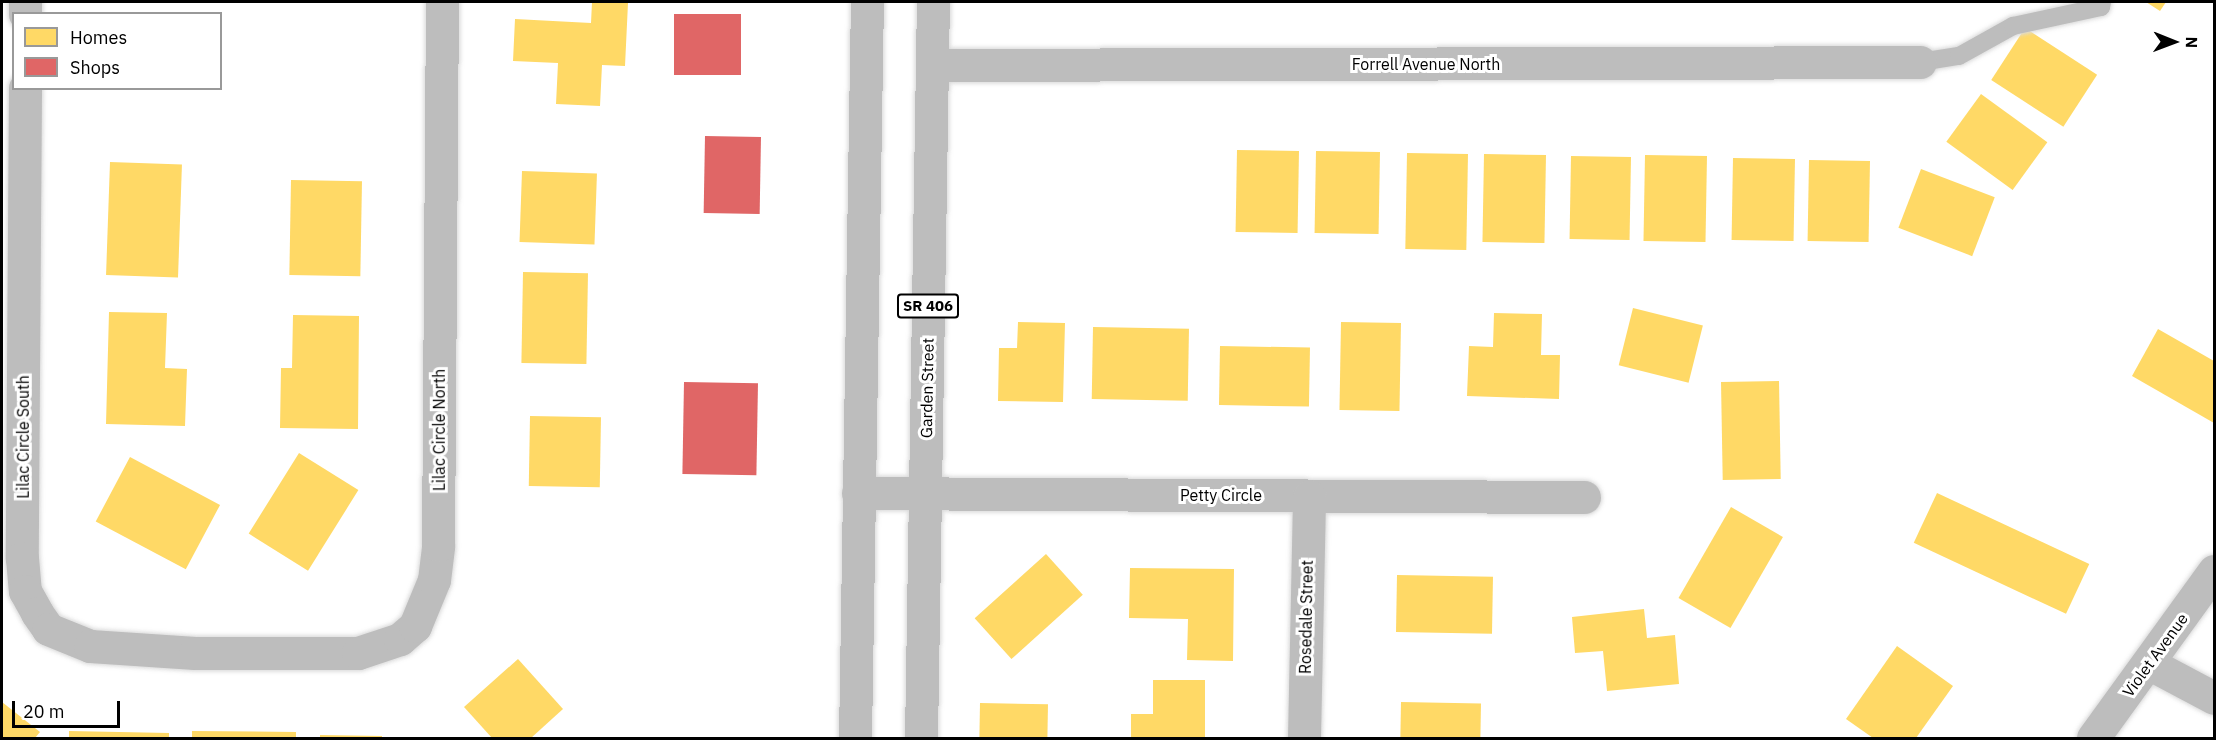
<!DOCTYPE html>
<html>
<head>
<meta charset="utf-8">
<style>
  body { margin:0 }
  #map { position:relative; width:2216px; height:740px; overflow:hidden; background:#fff; font-family:"IBM Plex Sans",sans-serif }
  div>[style] { position:absolute }
  .homes>* { inset:0; background:#ffd966; transform-origin:0 0 }
  .shops>* { inset:0; background:#e06666; transform-origin:0 0 }
  .roads { filter:drop-shadow(0 0 2px #dbdbdb) drop-shadow(0 0 2px #dbdbdb) }
  .lane>* { height:18px; margin:-9px; padding:0 9px; transform-origin:9px; border-radius:9px; background:#bdbdbd }
  .street>* { height:33px; margin:-16.5px; padding:0 16.5px; transform-origin:16.5px; border-radius:16.5px; background:#bdbdbd }
  .primary>* { height:33px; margin:-16.5px; padding:0 16.5px; transform-origin:16.5px; border-radius:16.5px; background:#bdbdbd }
  span { translate:-50% -50%; white-space:nowrap; text-align:center; line-height:1.15; -webkit-text-stroke:6px #fff; paint-order:stroke }
  .shield-label span { padding:2px 4px; background:#fff; border:2px solid; border-radius:4px; -webkit-text-stroke-width:0 }
  .shield-label { font-size:15px; color:#000; font-weight:700 }
  .street-label { font-size:16px; color:#000 }
  .frame { position:absolute; inset:0; border:3px solid #000; pointer-events:none }
  .legend { position:absolute; left:12px; top:12px; width:210px; height:78px; box-sizing:border-box; background:#fff; border:2px solid #999; margin:0; padding:8px 10px; list-style:none; font-size:18px; color:#000 }
  .legend li { display:flex; align-items:center; gap:12px; height:30px }
  .legend b { width:30px; border:2px solid #999 }
  .north { position:absolute; left:2144px; top:12px; width:60px; height:60px; -webkit-text-stroke:4px #fff; paint-order:stroke; rotate:91deg; font-size:16px; font-weight:700; line-height:24px; text-align:center; color:#000 }
  .north::after { content:''; display:block; margin:auto; width:21px; height:27px; background:#000; clip-path:polygon(50% 0,100% 100%,50% 72%,0 100%) }
  .scale { position:absolute; left:12px; top:701px; width:108px; height:27px; box-sizing:border-box; border:3px solid #000; border-top:0; padding-left:8px; font-size:18px; line-height:21px; white-space:nowrap; color:#000; -webkit-text-stroke:4px #fff; paint-order:stroke }
</style>
</head>
<body>
<div id="map">
  <div class="homes">
    <div style="clip-path:polygon(592px 2px,628px 3px,625px 66px,602px 65px,600px 106px,556px 104px,558px 63px,513px 61px,515px 19px,591px 23px)"></div>
    <div style="clip-path:polygon(2146px 2px,2166px 2px,2160px 11px)"></div>
    <div style="left:2025px;top:28px;width:86px;height:62px;rotate:33deg"></div>
    <div style="left:1981px;top:94px;width:82px;height:59px;rotate:36deg"></div>
    <div style="left:1237px;top:150px;width:62px;height:82px;rotate:1deg"></div>
    <div style="left:1316px;top:151px;width:64px;height:82px;rotate:1deg"></div>
    <div style="left:1407px;top:153px;width:61px;height:96px;rotate:1deg"></div>
    <div style="left:1484px;top:154px;width:62px;height:88px;rotate:1deg"></div>
    <div style="left:1645px;top:155px;width:62px;height:86px;rotate:1deg"></div>
    <div style="left:1571px;top:156px;width:60px;height:83px;rotate:1deg"></div>
    <div style="left:1733px;top:158px;width:62px;height:82px;rotate:1deg"></div>
    <div style="left:1809px;top:160px;width:61px;height:81px;rotate:1deg"></div>
    <div style="left:110px;top:162px;width:72px;height:113px;rotate:2deg"></div>
    <div style="left:1921px;top:169px;width:79px;height:63px;rotate:21deg"></div>
    <div style="left:522px;top:171px;width:75px;height:71px;rotate:2deg"></div>
    <div style="left:291px;top:180px;width:71px;height:95px;rotate:1deg"></div>
    <div style="left:523px;top:272px;width:65px;height:91px;rotate:1deg"></div>
    <div style="left:1633px;top:308px;width:72px;height:59px;rotate:14deg"></div>
    <div style="clip-path:polygon(109px 312px,167px 313px,165px 368px,187px 369px,185px 426px,106px 424px)"></div>
    <div style="clip-path:polygon(1494px 313px,1542px 314px,1541px 355px,1560px 355px,1559px 399px,1467px 396px,1469px 346px,1493px 347px)"></div>
    <div style="clip-path:polygon(293px 315px,359px 316px,358px 429px,280px 428px,281px 368px,292px 368px)"></div>
    <div style="clip-path:polygon(1018px 322px,1065px 323px,1063px 402px,998px 401px,999px 348px,1017px 348px)"></div>
    <div style="left:1341px;top:322px;width:60px;height:88px;rotate:1deg"></div>
    <div style="left:1093px;top:327px;width:96px;height:72px;rotate:1deg"></div>
    <div style="clip-path:polygon(2158px 329px,2214px 361px,2214px 423px,2132px 376px)"></div>
    <div style="left:1220px;top:346px;width:90px;height:59px;rotate:1deg"></div>
    <div style="left:1779px;top:381px;width:98px;height:58px;rotate:89deg"></div>
    <div style="left:530px;top:416px;width:71px;height:70px;rotate:1deg"></div>
    <div style="left:299px;top:453px;width:70px;height:95px;rotate:32deg"></div>
    <div style="left:130px;top:457px;width:102px;height:73px;rotate:28deg"></div>
    <div style="left:1937px;top:493px;width:168px;height:55px;rotate:25deg"></div>
    <div style="left:1731px;top:507px;width:60px;height:105px;rotate:30deg"></div>
    <div style="left:1046px;top:554px;width:55px;height:96px;rotate:48deg"></div>
    <div style="clip-path:polygon(1130px 568px,1234px 569px,1233px 661px,1187px 660px,1188px 619px,1129px 618px)"></div>
    <div style="left:1397px;top:575px;width:96px;height:57px;rotate:1deg"></div>
    <div style="clip-path:polygon(1644px 609px,1647px 638px,1675px 635px,1679px 684px,1607px 691px,1603px 651px,1575px 653px,1572px 617px)"></div>
    <div style="clip-path:polygon(1897px 646px,1953px 686px,1916px 738px,1873px 738px,1846px 719px)"></div>
    <div style="clip-path:polygon(518px 659px,563px 709px,531px 738px,492px 738px,464px 707px)"></div>
    <div style="clip-path:polygon(1153px 680px,1205px 680px,1205px 738px,1131px 738px,1131px 714px,1153px 714px)"></div>
    <div style="clip-path:polygon(2px 702px,40px 732px,35px 738px,2px 738px)"></div>
    <div style="left:1401px;top:702px;width:80px;height:36px;rotate:1deg"></div>
    <div style="left:980px;top:703px;width:68px;height:35px;rotate:1deg"></div>
    <div style="clip-path:polygon(69px 731px,169px 733px,169px 738px,69px 738px)"></div>
    <div style="clip-path:polygon(192px 731px,296px 732px,296px 738px,192px 738px)"></div>
    <div style="clip-path:polygon(320px 735px,382px 736px,382px 738px,320px 738px)"></div>
  </div>
  <div class="shops">
    <div style="left:741px;top:14px;width:61px;height:67px;rotate:90deg"></div>
    <div style="left:705px;top:136px;width:56px;height:77px;rotate:1deg"></div>
    <div style="left:684px;top:382px;width:74px;height:92px;rotate:1deg"></div>
  </div>
  <div class="roads">
    <div class="lane">
      <div style="left:1920px;top:62px;width:39px;rotate:-9deg"></div>
      <div style="left:1959px;top:56px;width:62px;rotate:-29.1deg"></div>
      <div style="left:2013px;top:26px;width:90px;rotate:-12.2deg"></div>
      <div style="left:2101px;top:7px;width:5px;rotate:-79deg"></div>
    </div>
    <div class="street">
      <div style="left:25px;top:14px;width:12px;rotate:-90deg"></div>
      <div style="left:932px;top:65px;width:988px;rotate:-0.17deg"></div>
      <div style="left:25px;top:88px;width:470px;rotate:90.4deg"></div>
      <div style="left:22px;top:558px;width:33px;rotate:85deg"></div>
      <div style="left:25px;top:591px;width:25px;rotate:61deg"></div>
      <div style="left:37px;top:613px;width:19px;rotate:55deg"></div>
      <div style="left:48px;top:629px;width:45px;rotate:22deg"></div>
      <div style="left:90px;top:646px;width:105px;rotate:3.8deg"></div>
      <div style="left:195px;top:653px;width:163px"></div>
      <div style="left:358px;top:653px;width:44px;rotate:-18.4deg"></div>
      <div style="left:400px;top:639px;width:20px;rotate:-41deg"></div>
      <div style="left:415px;top:626px;width:50px;rotate:-67.6deg"></div>
      <div style="left:434px;top:580px;width:35px;rotate:-83deg"></div>
      <div style="left:438px;top:545px;width:543px;rotate:-89.58deg"></div>
      <div style="left:858px;top:493px;width:726px;rotate:0.32deg"></div>
      <div style="left:2150px;top:664px;width:72px;rotate:28deg"></div>
      <div style="left:1304px;top:738px;width:242px;rotate:-88.8deg"></div>
      <div style="left:2093px;top:738px;width:206px;rotate:-54.1deg"></div>
    </div>
    <div class="primary">
      <div style="left:855px;top:738px;width:736px;rotate:-89.07deg"></div>
      <div style="left:921px;top:738px;width:736px;rotate:-89.07deg"></div>
    </div>
  </div>
  <div class="shield-label">
    <span style="left:928px;top:306px">SR 406</span>
  </div>
  <div class="street-label">
    <span style="left:1426px;top:64px">Forrell Avenue North</span>
    <span style="left:927px;top:388px;rotate:-89deg">Garden Street</span>
    <span style="left:439px;top:430px;rotate:-90deg">Lilac Circle North</span>
    <span style="left:23px;top:437px;rotate:-90deg">Lilac Circle South</span>
    <span style="left:1221px;top:495px">Petty Circle</span>
    <span style="left:1306px;top:617px;rotate:-89deg">Rosedale Street</span>
    <span style="left:2155px;top:655px;rotate:-54deg">Violet Avenue</span>
  </div>
  <div class="frame"></div>
  <ul class="legend">
  <li><b style="height:16px;background:#ffd966"></b>Homes</li>
  <li><b style="height:16px;background:#e06666"></b>Shops</li>
  </ul>
  <div class="north">N</div>
  <div class="scale">20 m</div>
</div>
</body>
</html>
